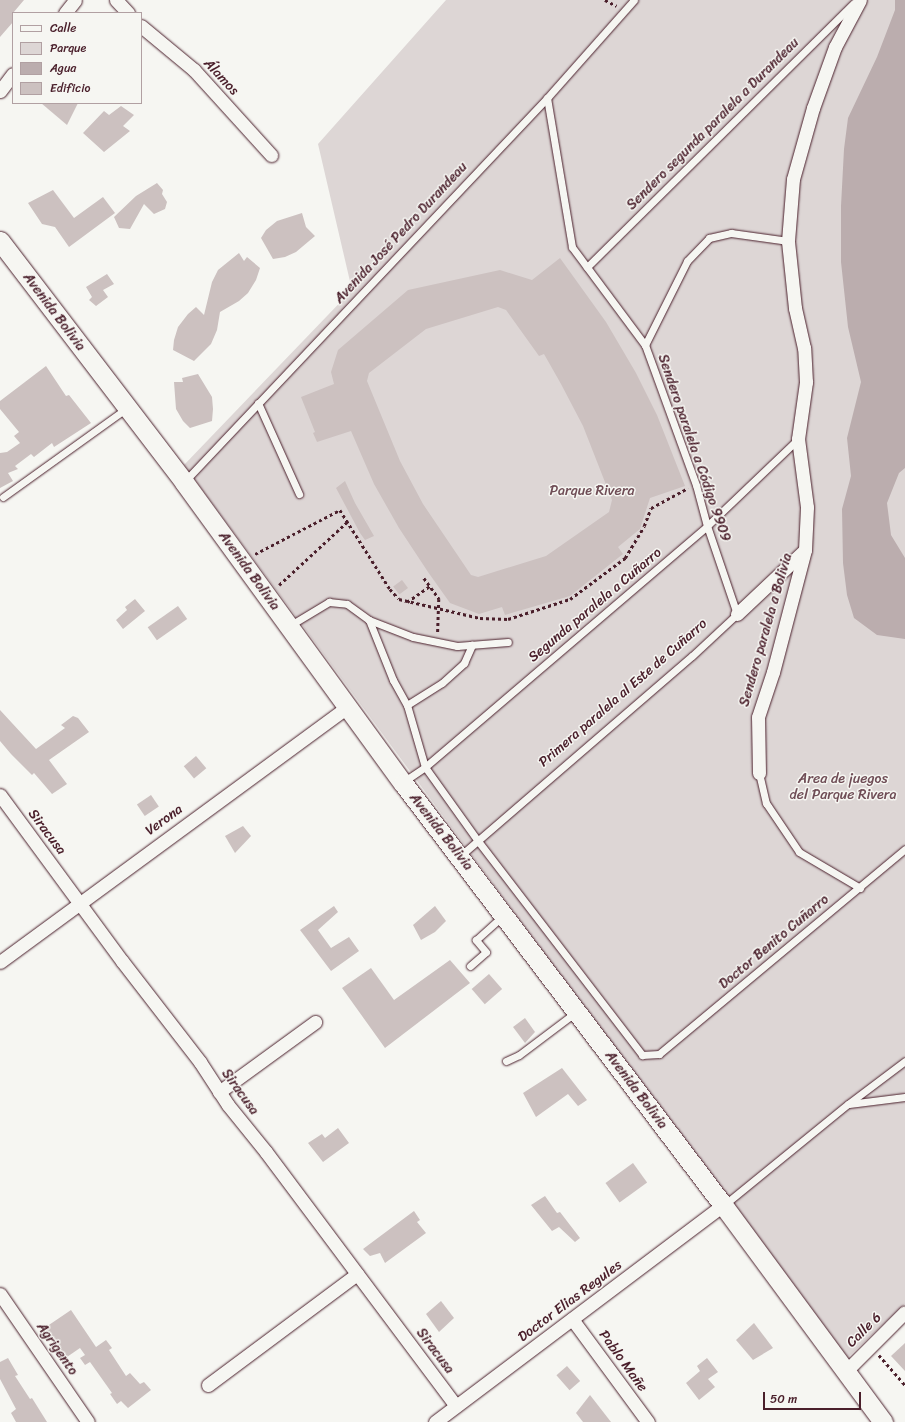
<!DOCTYPE html>
<html>
<head>
<meta charset="utf-8">
<style>
  body { margin:0 }
  #map { position:relative; width:905px; height:1422px; overflow:hidden; background:#f6f6f2; font-family:Sriracha,sans-serif }
  div>[style] { position:absolute }
  .green>* { inset:0; background:#ddd6d5 }
  .water>* { inset:0; background:#bbadae }
  .building>* { inset:0; background:#ccc1c0; transform-origin:0 0 }
  .path>* { height:2.5px; margin-top:-1.25px; transform-origin:0; background:repeating-linear-gradient(90deg,#4a1f2b 0 3px,transparent 0 6px) }
  .roads { filter:drop-shadow(0 0 1px #4a1f2b) drop-shadow(0 0 1px #4a1f2b) }
  .lane>* { height:7px; margin:-3.5px; padding:0 3.5px; transform-origin:3.5px; border-radius:3.5px; background:#f6f6f2 }
  .street>* { height:13px; margin:-6.5px; padding:0 6.5px; transform-origin:6.5px; border-radius:6.5px; background:#f6f6f2 }
  .secondary>* { height:19px; margin:-9.5px; padding:0 9.5px; transform-origin:9.5px; border-radius:9.5px; background:#f6f6f2 }
  span { translate:-50% -50%; white-space:nowrap; text-align:center; line-height:1.15; -webkit-text-stroke:3px #f6f6f2; paint-order:stroke }
  .street-label { font-size:14px; color:#4a1f2b }
  .park-label { font-size:14px; color:#6f4d56 }
  .legend { position:absolute; left:12px; top:12px; width:130px; height:92px; box-sizing:border-box; background:#f6f6f2; border:1px solid #b1a0a2; margin:0; padding:5px 7px; list-style:none; font-size:12px; color:#4a1f2b }
  .legend li { display:flex; align-items:center; gap:8px; height:20px }
  .legend b { width:20px; border:1px solid #b1a0a2 }
  .scale { position:absolute; left:763px; top:1392px; width:98px; height:18px; box-sizing:border-box; border:2px solid #4a1f2b; border-top:0; padding-left:5px; font-size:12px; line-height:14px; white-space:nowrap; color:#4a1f2b; -webkit-text-stroke:3px #f6f6f2; paint-order:stroke }
</style>
</head>
<body>
<div id="map">
  <div class="green">
    <div style="clip-path:polygon(446px 0,905px 0,905px 1304px,847px 1358px,838px 1351px,184px 465px,352px 290px,318px 144px)"></div>
  </div>
  <div class="water">
    <div style="clip-path:polygon(895px 0,905px 0,905px 468px,899px 473px,887px 503px,891px 535px,905px 558px,905px 639px,877px 635px,854px 618px,847px 595px,843px 563px,842px 509px,851px 476px,847px 438px,861px 382px,848px 327px,841px 262px,841px 206px,844px 149px,848px 118px,877px 57px,895px 10px)"></div>
  </div>
  <div class="building">
    <div style="clip-path:polygon(0 0,24px 0,13px 13px,13px 22px,0 37px)"></div>
    <div style="clip-path:polygon(41px 103px,78px 103px,67px 125px)"></div>
    <div style="clip-path:polygon(121px 106px,134px 115px,123px 126px,130px 131px,104px 152px,83px 133px,104px 111px,109px 115px)"></div>
    <div style="clip-path:polygon(157px 183px,163px 190px,162px 194px,167px 202px,165px 209px,154px 214px,144px 204px,130px 229px,119px 228px,114px 217px,136px 196px)"></div>
    <div style="clip-path:polygon(53px 190px,74px 218px,103px 197px,115px 213px,69px 247px,55px 227px,42px 224px,28px 203px)"></div>
    <div style="clip-path:polygon(302px 213px,306px 227px,315px 236px,296px 252px,285px 257px,273px 259px,261px 238px,266px 230px,277px 221px)"></div>
    <div style="clip-path:polygon(239px 253px,244px 261px,247px 257px,260px 268px,256px 280px,248px 293px,239px 301px,220px 312px,217px 330px,211px 344px,194px 361px,173px 350px,174px 340px,178px 327px,188px 314px,196px 307px,204px 315px,212px 282px,218px 270px)"></div>
    <div style="clip-path:polygon(evenodd,560px 258px,606px 322px,636px 373px,657px 415px,685px 486px,650px 498px,640px 529px,618px 547px,623px 554px,570px 596px,505px 615px,502px 607px,479px 614px,450px 603px,428px 572px,399px 528px,374px 484px,351px 431px,317px 442px,313px 433px,315px 432px,301px 397px,334px 384px,331px 372px,338px 350px,408px 290px,500px 270px,532px 280px,560px 258px,498px 307px,506px 310px,539px 356px,544px 354px,561px 384px,583px 426px,612px 500px,609px 512px,546px 556px,478px 577px,471px 575px,423px 504px,400px 461px,367px 381px,369px 373px,426px 329px,498px 307px)"></div>
    <div style="clip-path:polygon(107px 274px,114px 284px,103px 290px,108px 297px,96px 306px,89px 300px,92px 297px,86px 287px)"></div>
    <div style="clip-path:polygon(46px 366px,66px 396px,69px 395px,91px 423px,54px 447px,52px 443px,34px 457px,31px 454px,15px 466px,18px 469px,8px 473px,13px 481px,0 488px,0 453px,7px 452px,20px 443px,14px 436px,19px 432px,0 409px,0 401px)"></div>
    <div style="clip-path:polygon(198px 374px,212px 397px,213px 409px,212px 421px,190px 428px,183px 421px,176px 409px,174px 382px,183px 382px,182px 378px)"></div>
    <div style="clip-path:polygon(345px 481px,355px 503px,374px 536px,365px 540px,360px 533px,336px 488px)"></div>
    <div style="left:402px;top:580px;width:10px;height:11px;rotate:53deg"></div>
    <div style="clip-path:polygon(135px 599px,145px 611px,123px 629px,116px 620px,127px 610px,125px 607px)"></div>
    <div style="left:178px;top:606px;width:16px;height:37px;rotate:55deg"></div>
    <div style="clip-path:polygon(0 710px,36px 749px,65px 728px,61px 725px,73px 716px,78px 718px,89px 732px,49px 760px,67px 784px,52px 794px,34px 773px,32px 775px,11px 754px,0 741px)"></div>
    <div style="left:196px;top:756px;width:16px;height:16px;rotate:50deg"></div>
    <div style="left:151px;top:795px;width:14px;height:17px;rotate:56deg"></div>
    <div style="clip-path:polygon(243px 826px,251px 836px,235px 853px,225px 836px)"></div>
    <div style="clip-path:polygon(334px 906px,338px 912px,318px 930px,331px 948px,349px 937px,359px 951px,331px 971px,300px 930px)"></div>
    <div style="clip-path:polygon(435px 906px,446px 921px,435px 932px,421px 940px,413px 925px)"></div>
    <div style="clip-path:polygon(450px 960px,470px 983px,385px 1048px,342px 988px,371px 968px,394px 1000px)"></div>
    <div style="left:489px;top:974px;width:20px;height:23px;rotate:49deg"></div>
    <div style="clip-path:polygon(525px 1018px,535px 1032px,525px 1043px,513px 1027px)"></div>
    <div style="clip-path:polygon(562px 1068px,587px 1100px,578px 1106px,568px 1094px,536px 1117px,523px 1093px)"></div>
    <div style="clip-path:polygon(338px 1128px,349px 1143px,323px 1162px,308px 1143px,322px 1134px,325px 1138px)"></div>
    <div style="left:633px;top:1163px;width:24px;height:34px;rotate:54deg"></div>
    <div style="clip-path:polygon(545px 1196px,557px 1213px,560px 1212px,580px 1238px,575px 1242px,559px 1227px,552px 1231px,531px 1205px)"></div>
    <div style="clip-path:polygon(414px 1211px,420px 1220px,417px 1222px,426px 1233px,385px 1263px,380px 1253px,370px 1256px,363px 1249px)"></div>
    <div style="clip-path:polygon(441px 1301px,454px 1318px,439px 1332px,426px 1314px)"></div>
    <div style="clip-path:polygon(71px 1310px,96px 1347px,106px 1340px,112px 1348px,109px 1350px,126px 1376px,130px 1373px,140px 1384px,144px 1382px,151px 1390px,128px 1408px,121px 1401px,117px 1404px,110px 1394px,112px 1393px,90px 1362px,85px 1365px,80px 1358px,85px 1355px,80px 1348px,64px 1359px,43px 1329px)"></div>
    <div style="clip-path:polygon(754px 1323px,773px 1348px,753px 1360px,736px 1340px)"></div>
    <div style="clip-path:polygon(905px 1343px,905px 1371px,891px 1356px)"></div>
    <div style="clip-path:polygon(8px 1358px,18px 1375px,15px 1376px,30px 1399px,32px 1398px,47px 1422px,16px 1422px,11px 1413px,16px 1409px,0 1379px,0 1362px)"></div>
    <div style="clip-path:polygon(707px 1358px,718px 1372px,708px 1379px,715px 1387px,699px 1400px,686px 1383px,700px 1371px,697px 1366px)"></div>
    <div style="left:567px;top:1366px;width:20px;height:14px;rotate:49deg"></div>
    <div style="clip-path:polygon(590px 1395px,611px 1422px,583px 1422px,576px 1413px)"></div>
  </div>
  <div class="path">
    <div style="left:605px;top:0;width:13px;rotate:27deg"></div>
    <div style="left:255px;top:554px;width:96px;rotate:-27.4deg"></div>
    <div style="left:340px;top:510px;width:93px;rotate:57.7deg"></div>
    <div style="left:390px;top:589px;width:13px;rotate:48deg"></div>
    <div style="left:399px;top:599px;width:83px;rotate:13.2deg"></div>
    <div style="left:480px;top:618px;width:28px;rotate:2deg"></div>
    <div style="left:508px;top:619px;width:65px;rotate:-17.9deg"></div>
    <div style="left:570px;top:599px;width:69px;rotate:-36.7deg"></div>
    <div style="left:625px;top:558px;width:37px;rotate:-59deg"></div>
    <div style="left:644px;top:526px;width:19px;rotate:-69deg"></div>
    <div style="left:651px;top:508px;width:42px;rotate:-28.4deg"></div>
    <div style="left:424px;top:578px;width:26px;rotate:54deg"></div>
    <div style="left:439px;top:599px;width:35px;rotate:92deg"></div>
    <div style="left:279px;top:585px;width:93px;rotate:-42.8deg"></div>
    <div style="left:407px;top:602px;width:28px;rotate:-35deg"></div>
    <div style="left:879px;top:1355px;width:40px;rotate:49deg"></div>
  </div>
  <div class="roads">
    <div class="lane">
      <div style="left:587px;top:267px;width:375px;rotate:-44.7deg"></div>
      <div style="left:645px;top:345px;width:94px;rotate:-63.4deg"></div>
      <div style="left:687px;top:261px;width:32px;rotate:-46deg"></div>
      <div style="left:709px;top:238px;width:23px;rotate:-13deg"></div>
      <div style="left:731px;top:233px;width:58px;rotate:8deg"></div>
      <div style="left:258px;top:403px;width:100px;rotate:65.7deg"></div>
      <div style="left:184px;top:482px;width:528px;rotate:-46.61deg"></div>
      <div style="left:547px;top:98px;width:131px;rotate:-48.4deg"></div>
      <div style="left:3px;top:497px;width:153px;rotate:-35.7deg"></div>
      <div style="left:369px;top:620px;width:47px;rotate:21.1deg"></div>
      <div style="left:413px;top:637px;width:45px;rotate:11.6deg"></div>
      <div style="left:457px;top:646px;width:51px;rotate:-4.5deg"></div>
      <div style="left:289px;top:626px;width:47px;rotate:-31deg"></div>
      <div style="left:329px;top:602px;width:18px;rotate:6deg"></div>
      <div style="left:347px;top:604px;width:27px;rotate:36deg"></div>
      <div style="left:369px;top:620px;width:65px;rotate:68.2deg"></div>
      <div style="left:393px;top:680px;width:29px;rotate:61deg"></div>
      <div style="left:407px;top:705px;width:65px;rotate:73.8deg"></div>
      <div style="left:425px;top:767px;width:91px;rotate:54.4deg"></div>
      <div style="left:478px;top:841px;width:270px;rotate:52.5deg"></div>
      <div style="left:642px;top:1055px;width:17px;rotate:-3deg"></div>
      <div style="left:659px;top:1054px;width:320px;rotate:-39.8deg"></div>
      <div style="left:407px;top:705px;width:41px;rotate:-32.2deg"></div>
      <div style="left:442px;top:683px;width:30px;rotate:-42deg"></div>
      <div style="left:464px;top:663px;width:20px;rotate:-66deg"></div>
      <div style="left:759px;top:773px;width:31px;rotate:77deg"></div>
      <div style="left:766px;top:803px;width:59px;rotate:56deg"></div>
      <div style="left:799px;top:852px;width:71px;rotate:30.5deg"></div>
      <div style="left:403px;top:782px;width:27px;rotate:-34deg"></div>
      <div style="left:425px;top:767px;width:371px;rotate:-40.5deg"></div>
      <div style="left:707px;top:526px;width:126px;rotate:-43.7deg"></div>
      <div style="left:460px;top:856px;width:306px;rotate:-40.8deg"></div>
      <div style="left:692px;top:656px;width:62px;rotate:-43deg"></div>
      <div style="left:737px;top:614px;width:93px;rotate:-108.8deg"></div>
      <div style="left:707px;top:526px;width:42px;rotate:-105deg"></div>
      <div style="left:696px;top:485px;width:149px;rotate:-110deg"></div>
      <div style="left:645px;top:345px;width:122px;rotate:-126.7deg"></div>
      <div style="left:572px;top:247px;width:151px;rotate:-99.5deg"></div>
      <div style="left:470px;top:966px;width:21px;rotate:-41deg"></div>
      <div style="left:486px;top:952px;width:16px;rotate:-130deg"></div>
      <div style="left:476px;top:940px;width:36px;rotate:-42deg"></div>
      <div style="left:506px;top:1061px;width:14px;rotate:-25deg"></div>
      <div style="left:519px;top:1055px;width:71px;rotate:-37deg"></div>
      <div style="left:849px;top:1104px;width:56px;rotate:-7.1deg"></div>
      <div style="left:724px;top:1205px;width:160px;rotate:-39.2deg"></div>
      <div style="left:848px;top:1104px;width:71px;rotate:-37deg"></div>
    </div>
    <div class="street">
      <div style="left:116px;top:0;width:18px;rotate:47deg"></div>
      <div style="left:65px;top:13px;width:16px;rotate:-52deg"></div>
      <div style="left:141px;top:26px;width:69px;rotate:39.7deg"></div>
      <div style="left:194px;top:70px;width:115px;rotate:47.8deg"></div>
      <div style="left:0;top:91px;width:21px;rotate:-53deg"></div>
      <div style="left:737px;top:614px;width:93px;rotate:-43.3deg"></div>
      <div style="left:759px;top:773px;width:56px;rotate:-91deg"></div>
      <div style="left:758px;top:717px;width:47px;rotate:-71.6deg"></div>
      <div style="left:773px;top:672px;width:126px;rotate:-75.3deg"></div>
      <div style="left:805px;top:550px;width:43px;rotate:-87.3deg"></div>
      <div style="left:807px;top:507px;width:69px;rotate:-97.5deg"></div>
      <div style="left:798px;top:439px;width:58px;rotate:-82deg"></div>
      <div style="left:806px;top:382px;width:34px;rotate:-93deg"></div>
      <div style="left:804px;top:348px;width:41px;rotate:-102.7deg"></div>
      <div style="left:795px;top:308px;width:67px;rotate:-96deg"></div>
      <div style="left:788px;top:241px;width:62px;rotate:-85.4deg"></div>
      <div style="left:793px;top:179px;width:74px;rotate:-74.3deg"></div>
      <div style="left:813px;top:108px;width:65px;rotate:-70.2deg"></div>
      <div style="left:835px;top:47px;width:53px;rotate:-62deg"></div>
      <div style="left:0;top:795px;width:206px;rotate:53.7deg"></div>
      <div style="left:122px;top:961px;width:128px;rotate:52.3deg"></div>
      <div style="left:200px;top:1062px;width:51px;rotate:56.9deg"></div>
      <div style="left:228px;top:1105px;width:60px;rotate:51deg"></div>
      <div style="left:266px;top:1152px;width:317px;rotate:53.2deg"></div>
      <div style="left:0;top:962px;width:432px;rotate:-36.3deg"></div>
      <div style="left:219px;top:1092px;width:119px;rotate:-36.1deg"></div>
      <div style="left:0;top:1294px;width:155px;rotate:55.5deg"></div>
      <div style="left:572px;top:1319px;width:128px;rotate:53.6deg"></div>
      <div style="left:846px;top:1371px;width:83px;rotate:-45deg"></div>
      <div style="left:208px;top:1385px;width:186px;rotate:-36.7deg"></div>
      <div style="left:435px;top:1422px;width:361px;rotate:-37deg"></div>
    </div>
    <div class="secondary">
      <div style="left:0;top:241px;width:303px;rotate:52.6deg"></div>
      <div style="left:184px;top:482px;width:372px;rotate:54deg"></div>
      <div style="left:403px;top:783px;width:530px;rotate:52.83deg"></div>
      <div style="left:723px;top:1205px;width:270px;rotate:53.6deg"></div>
    </div>
  </div>
  <div class="street-label">
    <span style="left:221px;top:77px;rotate:47deg">Álamos</span>
    <span style="left:713px;top:124px;rotate:-45deg">Sendero segunda paralela a Durandeau</span>
    <span style="left:401px;top:233px;rotate:-47deg">Avenida José Pedro Durandeau</span>
    <span style="left:54px;top:312px;rotate:53deg">Avenida Bolivia</span>
    <span style="left:694px;top:448px;rotate:71deg">Sendero paralela a Código 9909</span>
    <span style="left:249px;top:571px;rotate:54deg">Avenida Bolivia</span>
    <span style="left:595px;top:605px;rotate:-40deg">Segunda paralela a Cuñarro</span>
    <span style="left:766px;top:630px;rotate:-74deg">Sendero paralela a Bolivia</span>
    <span style="left:623px;top:693px;rotate:-41deg">Primera paralela al Este de Cuñarro</span>
    <span style="left:164px;top:820px;rotate:-36deg">Verona</span>
    <span style="left:47px;top:832px;rotate:53deg">Siracusa</span>
    <span style="left:441px;top:832px;rotate:52deg">Avenida Bolivia</span>
    <span style="left:774px;top:942px;rotate:-40deg">Doctor Benito Cuñarro</span>
    <span style="left:636px;top:1090px;rotate:53deg">Avenida Bolivia</span>
    <span style="left:240px;top:1092px;rotate:54deg">Siracusa</span>
    <span style="left:570px;top:1301px;rotate:-37deg">Doctor Elias Regules</span>
    <span style="left:864px;top:1330px;rotate:-45deg">Calle 6</span>
    <span style="left:57px;top:1349px;rotate:55deg">Agrigento</span>
    <span style="left:435px;top:1351px;rotate:53deg">Siracusa</span>
    <span style="left:623px;top:1361px;rotate:54deg">Pablo Mañe</span>
  </div>
  <div class="park-label">
    <span style="left:592px;top:491px">Parque Rivera</span>
    <span style="left:843px;top:787px">Area de juegos<br>del Parque Rivera</span>
  </div>
  <ul class="legend">
  <li><b style="height:5px;background:#f6f6f2"></b>Calle</li>
  <li><b style="height:11px;background:#ddd6d5"></b>Parque</li>
  <li><b style="height:11px;background:#bbadae"></b>Agua</li>
  <li><b style="height:11px;background:#ccc1c0"></b>Edificio</li>
  </ul>
  <div class="scale">50 m</div>
</div>
</body>
</html>
